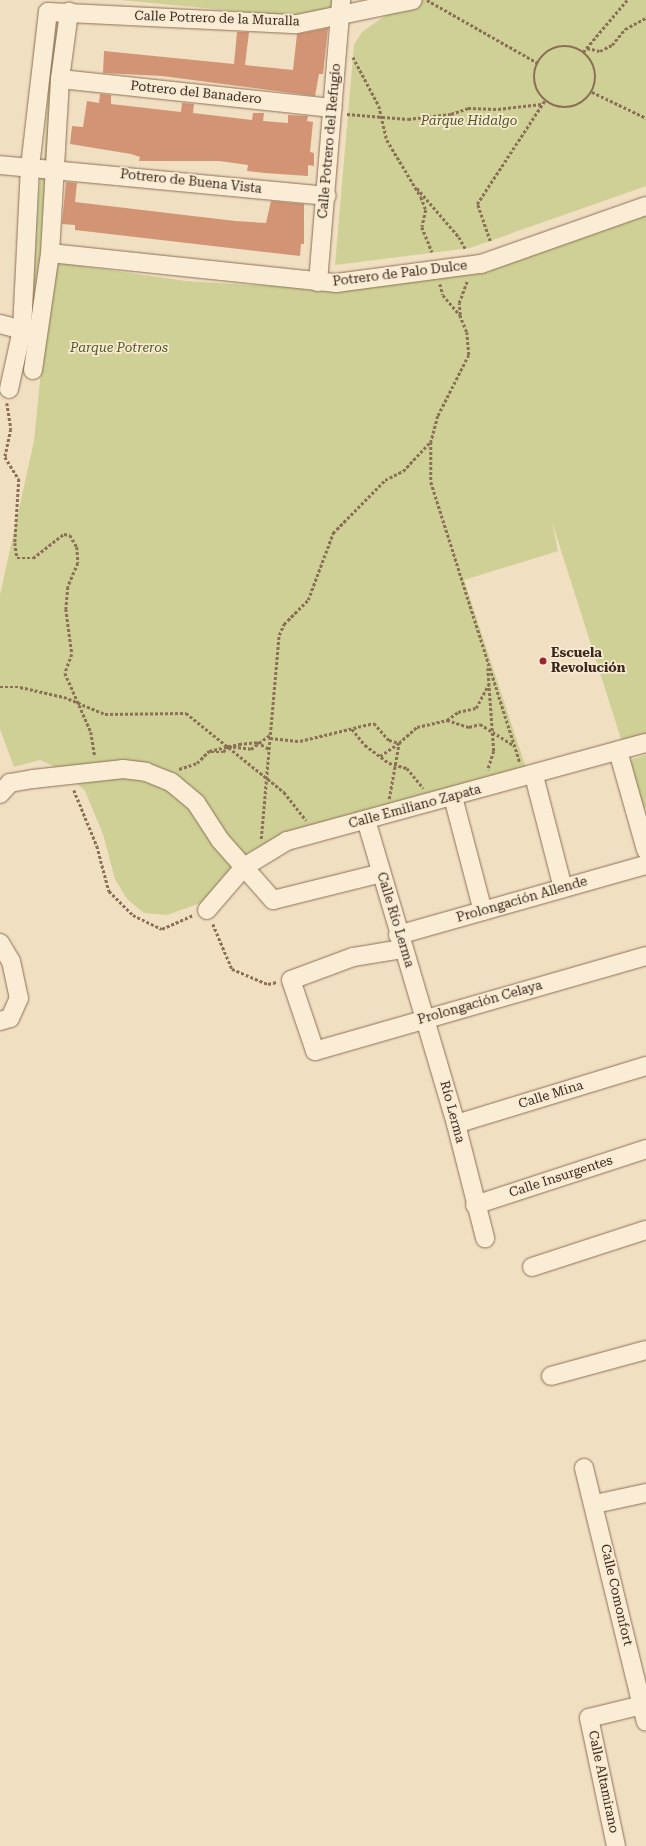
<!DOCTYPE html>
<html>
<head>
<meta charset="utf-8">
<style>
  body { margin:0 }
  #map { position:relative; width:646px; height:1846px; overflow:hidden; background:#f1dfc2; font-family:"Roboto Serif",serif }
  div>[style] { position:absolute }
  .green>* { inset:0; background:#ced095 }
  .building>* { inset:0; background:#d29475 }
  .path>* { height:2.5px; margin-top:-1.25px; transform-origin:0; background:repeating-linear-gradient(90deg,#8c6f57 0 3px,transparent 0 5px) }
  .path>.ring { margin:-1.25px; padding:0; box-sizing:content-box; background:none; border:2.5px solid #8c6f57; border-radius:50% }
  .roads { filter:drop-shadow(0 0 1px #8c6f57) drop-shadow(0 0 1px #8c6f57) }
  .minor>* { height:18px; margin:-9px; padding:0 9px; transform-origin:9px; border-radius:9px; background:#fbedd5 }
  .dots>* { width:11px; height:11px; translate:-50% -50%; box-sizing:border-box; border:2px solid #f8ead2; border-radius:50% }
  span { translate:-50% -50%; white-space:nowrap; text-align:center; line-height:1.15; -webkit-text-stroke:3.5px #f8ead2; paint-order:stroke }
  .street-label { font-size:13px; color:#3b291d }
  .park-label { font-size:13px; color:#4f5922; font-style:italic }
  .poi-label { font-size:13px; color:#3b291d; font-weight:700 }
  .left { translate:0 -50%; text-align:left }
</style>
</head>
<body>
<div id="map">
  <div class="green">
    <div style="clip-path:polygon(120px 0,332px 0,333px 9px,298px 17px)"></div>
    <div style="clip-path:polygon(420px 0,646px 0,646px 186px,470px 248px,335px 265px,354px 45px,362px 32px,383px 17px)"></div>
    <div style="clip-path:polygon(59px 15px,51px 158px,44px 162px,53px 21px)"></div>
    <div style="clip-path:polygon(47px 174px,36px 316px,28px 318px,40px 179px,41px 175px)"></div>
    <div style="clip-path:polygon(646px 214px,646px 735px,622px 742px,552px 522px,558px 551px,464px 580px,527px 771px,283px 836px,249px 852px,206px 901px,167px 915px,144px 913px,127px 899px,115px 879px,103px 834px,85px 791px,64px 771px,40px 760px,14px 767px,0 729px,0 595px,34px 441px,52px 262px,186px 281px,320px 289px,427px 276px)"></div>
    <div style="clip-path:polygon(646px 755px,646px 808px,644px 809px,630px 760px)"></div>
  </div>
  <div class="building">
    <div style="clip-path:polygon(328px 28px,323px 74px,319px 74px,315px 96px,162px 76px,103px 73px,104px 51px,234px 64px,237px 32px,249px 32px,245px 65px,293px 70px,297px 34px)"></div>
    <div style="clip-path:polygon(100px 94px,111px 95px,111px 104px,181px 112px,182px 103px,194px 104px,193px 113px,252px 120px,253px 113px,264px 113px,263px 121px,288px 123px,288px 115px,308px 116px,307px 121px,313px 122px,310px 152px,314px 153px,314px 166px,308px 165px,308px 176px,265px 173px,247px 171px,248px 165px,219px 161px,139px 161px,140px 157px,131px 154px,70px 144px,72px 126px,83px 127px,87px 101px,99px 103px)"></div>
    <div style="clip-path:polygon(66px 182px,77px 183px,75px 202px,235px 221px,266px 223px,271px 201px,304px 204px,304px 244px,301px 244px,300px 256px,75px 230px,75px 225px,62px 224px)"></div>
  </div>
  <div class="path">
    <div style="left:427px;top:0;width:128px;rotate:29.6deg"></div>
    <div class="ring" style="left:534px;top:46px;width:59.5px;height:59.5px"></div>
    <div style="left:587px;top:48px;width:13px;rotate:13deg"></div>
    <div style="left:600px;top:51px;width:13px;rotate:-27deg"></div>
    <div style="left:612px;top:45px;width:21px;rotate:-51deg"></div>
    <div style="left:625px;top:29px;width:24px;rotate:-28deg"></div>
    <div style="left:583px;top:52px;width:68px;rotate:-49.8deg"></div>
    <div style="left:353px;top:57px;width:55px;rotate:62deg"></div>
    <div style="left:379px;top:106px;width:35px;rotate:77deg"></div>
    <div style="left:387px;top:140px;width:66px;rotate:59.2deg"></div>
    <div style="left:421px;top:197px;width:14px;rotate:69deg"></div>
    <div style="left:426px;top:210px;width:17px;rotate:103deg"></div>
    <div style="left:422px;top:227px;width:27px;rotate:68deg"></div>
    <div style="left:592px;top:92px;width:60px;rotate:25.7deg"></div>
    <div style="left:347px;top:114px;width:61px;rotate:4.7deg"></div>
    <div style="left:408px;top:119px;width:43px;rotate:-6.6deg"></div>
    <div style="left:451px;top:114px;width:18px;rotate:-19deg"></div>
    <div style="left:468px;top:108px;width:30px;rotate:2deg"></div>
    <div style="left:498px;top:109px;width:44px;rotate:-6.5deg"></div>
    <div style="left:417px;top:188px;width:65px;rotate:49.4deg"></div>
    <div style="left:459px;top:237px;width:13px;rotate:61deg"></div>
    <div style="left:490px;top:241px;width:39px;rotate:-109deg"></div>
    <div style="left:477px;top:204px;width:124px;rotate:-56.8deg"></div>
    <div style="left:440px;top:284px;width:11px;rotate:75deg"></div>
    <div style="left:443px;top:295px;width:26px;rotate:50deg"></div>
    <div style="left:460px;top:315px;width:18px;rotate:68deg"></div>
    <div style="left:467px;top:332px;width:23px;rotate:85deg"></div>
    <div style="left:469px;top:355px;width:68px;rotate:116.9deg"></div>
    <div style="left:438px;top:416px;width:27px;rotate:105deg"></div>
    <div style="left:431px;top:442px;width:40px;rotate:90deg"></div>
    <div style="left:431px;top:482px;width:294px;rotate:72.4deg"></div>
    <div style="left:460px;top:315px;width:12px;rotate:-95deg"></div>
    <div style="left:459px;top:303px;width:23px;rotate:-70deg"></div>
    <div style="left:7px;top:403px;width:26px;rotate:81deg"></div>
    <div style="left:11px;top:429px;width:29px;rotate:102deg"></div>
    <div style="left:5px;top:457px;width:26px;rotate:58deg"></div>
    <div style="left:19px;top:479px;width:64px;rotate:93.6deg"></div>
    <div style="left:15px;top:543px;width:15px;rotate:82deg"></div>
    <div style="left:17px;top:558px;width:16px"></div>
    <div style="left:33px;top:558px;width:39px;rotate:-38deg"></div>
    <div style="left:64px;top:534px;width:6px;rotate:9deg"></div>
    <div style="left:70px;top:535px;width:14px;rotate:60deg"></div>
    <div style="left:77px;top:547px;width:16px;rotate:86deg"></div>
    <div style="left:78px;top:563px;width:26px;rotate:113deg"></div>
    <div style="left:68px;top:587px;width:22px;rotate:95deg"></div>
    <div style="left:66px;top:609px;width:45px;rotate:82.4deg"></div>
    <div style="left:72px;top:654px;width:20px;rotate:110deg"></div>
    <div style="left:65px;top:673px;width:64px;rotate:66.2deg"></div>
    <div style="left:91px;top:732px;width:25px;rotate:81deg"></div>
    <div style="left:488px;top:668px;width:83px;rotate:85.9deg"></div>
    <div style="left:494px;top:751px;width:20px;rotate:108deg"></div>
    <div style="left:0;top:687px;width:20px"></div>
    <div style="left:20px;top:687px;width:45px;rotate:12.8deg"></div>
    <div style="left:64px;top:697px;width:44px;rotate:22.5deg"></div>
    <div style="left:105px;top:714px;width:81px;rotate:-0.7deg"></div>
    <div style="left:186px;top:713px;width:126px;rotate:38.9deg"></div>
    <div style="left:284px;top:792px;width:36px;rotate:52deg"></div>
    <div style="left:447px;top:720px;width:23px;rotate:18deg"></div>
    <div style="left:469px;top:727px;width:11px;rotate:-15deg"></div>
    <div style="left:480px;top:724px;width:41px;rotate:32.2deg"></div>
    <div style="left:352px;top:729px;width:21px;rotate:51deg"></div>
    <div style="left:365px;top:745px;width:30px;rotate:37deg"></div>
    <div style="left:389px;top:763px;width:19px;rotate:16deg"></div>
    <div style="left:407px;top:768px;width:26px;rotate:51deg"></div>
    <div style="left:270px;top:738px;width:30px;rotate:6deg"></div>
    <div style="left:300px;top:741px;width:76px;rotate:-13.7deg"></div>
    <div style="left:374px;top:723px;width:23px;rotate:49deg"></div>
    <div style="left:389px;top:740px;width:10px;rotate:17deg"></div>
    <div style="left:399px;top:743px;width:24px;rotate:-42deg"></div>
    <div style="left:417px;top:727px;width:31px;rotate:-13deg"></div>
    <div style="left:447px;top:720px;width:14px;rotate:-36deg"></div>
    <div style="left:458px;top:712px;width:18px;rotate:-13deg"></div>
    <div style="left:476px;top:708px;width:26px;rotate:-62deg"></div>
    <div style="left:211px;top:752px;width:12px"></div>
    <div style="left:223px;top:752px;width:8px;rotate:-50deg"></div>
    <div style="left:228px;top:746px;width:23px;rotate:7deg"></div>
    <div style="left:251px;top:749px;width:25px;rotate:-37deg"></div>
    <div style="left:380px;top:756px;width:23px;rotate:-34deg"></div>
    <div style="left:179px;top:769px;width:19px;rotate:-18deg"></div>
    <div style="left:197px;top:763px;width:17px;rotate:-45deg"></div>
    <div style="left:209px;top:751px;width:31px;rotate:-13deg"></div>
    <div style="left:239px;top:744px;width:18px;rotate:-6deg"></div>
    <div style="left:257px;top:742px;width:14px;rotate:30deg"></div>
    <div style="left:74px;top:790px;width:61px;rotate:67.7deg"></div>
    <div style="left:97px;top:846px;width:47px;rotate:75.1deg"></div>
    <div style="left:109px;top:891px;width:34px;rotate:45deg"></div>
    <div style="left:133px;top:915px;width:32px;rotate:26deg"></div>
    <div style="left:162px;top:929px;width:35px;rotate:-24deg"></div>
    <div style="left:389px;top:799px;width:57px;rotate:-79.9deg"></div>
    <div style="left:261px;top:839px;width:205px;rotate:-85deg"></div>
    <div style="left:279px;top:635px;width:12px;rotate:-66deg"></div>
    <div style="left:284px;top:624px;width:34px;rotate:-45deg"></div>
    <div style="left:308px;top:600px;width:72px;rotate:-69.5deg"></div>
    <div style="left:333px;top:533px;width:74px;rotate:-45.5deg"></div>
    <div style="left:385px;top:480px;width:20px;rotate:-27deg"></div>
    <div style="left:403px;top:471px;width:40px;rotate:-47deg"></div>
    <div style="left:213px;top:924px;width:49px;rotate:67.1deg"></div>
    <div style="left:232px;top:969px;width:39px;rotate:23deg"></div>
    <div style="left:268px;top:984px;width:9px;rotate:-13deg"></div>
  </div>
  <div class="roads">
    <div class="minor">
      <div style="left:60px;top:79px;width:274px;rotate:6.1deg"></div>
      <div style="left:0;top:165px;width:328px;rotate:5.4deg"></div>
      <div style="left:50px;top:253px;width:288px;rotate:6deg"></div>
      <div style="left:336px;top:283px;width:146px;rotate:-7.5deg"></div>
      <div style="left:481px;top:264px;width:175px;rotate:-19.4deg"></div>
      <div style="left:318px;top:282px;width:283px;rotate:-85.3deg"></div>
      <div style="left:0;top:324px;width:34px;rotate:15deg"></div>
      <div style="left:33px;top:370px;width:118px;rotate:-81.7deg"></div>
      <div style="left:50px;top:253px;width:174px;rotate:-86.7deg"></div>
      <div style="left:60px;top:79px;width:68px;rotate:-82.3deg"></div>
      <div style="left:9px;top:389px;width:60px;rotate:-77.6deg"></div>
      <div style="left:22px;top:330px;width:163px;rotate:-87.2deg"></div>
      <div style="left:30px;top:167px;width:156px;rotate:-83.4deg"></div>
      <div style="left:48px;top:12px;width:249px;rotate:2.8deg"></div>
      <div style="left:297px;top:24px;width:118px;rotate:-11.7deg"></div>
      <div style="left:618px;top:751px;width:103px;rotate:74.2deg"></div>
      <div style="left:534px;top:776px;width:116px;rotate:75.5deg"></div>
      <div style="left:0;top:794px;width:15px;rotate:-48deg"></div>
      <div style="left:10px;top:783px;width:23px;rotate:-10deg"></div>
      <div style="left:33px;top:779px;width:91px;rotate:-6.3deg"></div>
      <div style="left:123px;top:769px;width:23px;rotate:7deg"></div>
      <div style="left:146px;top:772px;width:27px;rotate:22deg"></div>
      <div style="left:171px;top:782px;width:33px;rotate:40deg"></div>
      <div style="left:196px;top:803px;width:44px;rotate:57deg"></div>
      <div style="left:220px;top:840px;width:80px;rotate:48.5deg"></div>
      <div style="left:273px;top:900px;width:111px;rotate:-14deg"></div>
      <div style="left:453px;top:797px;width:118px;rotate:75.3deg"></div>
      <div style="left:366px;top:820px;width:317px;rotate:73.5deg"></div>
      <div style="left:456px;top:1124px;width:118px;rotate:75.7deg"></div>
      <div style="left:207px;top:910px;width:57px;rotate:-49.3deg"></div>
      <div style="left:244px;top:867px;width:50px;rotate:-31.2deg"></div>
      <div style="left:287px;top:841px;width:372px;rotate:-15.3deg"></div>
      <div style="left:398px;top:935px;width:258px;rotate:-15.8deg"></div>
      <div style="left:0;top:943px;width:21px;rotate:59deg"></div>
      <div style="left:11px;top:961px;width:38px;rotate:78deg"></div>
      <div style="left:19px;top:998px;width:22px;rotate:114deg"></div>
      <div style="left:10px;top:1018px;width:10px;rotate:163deg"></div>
      <div style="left:402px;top:949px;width:50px;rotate:170.7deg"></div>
      <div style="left:353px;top:957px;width:66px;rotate:159.6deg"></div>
      <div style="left:291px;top:980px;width:75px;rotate:71.3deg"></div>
      <div style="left:315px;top:1051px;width:344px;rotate:-16deg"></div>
      <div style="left:456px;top:1124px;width:199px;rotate:-17deg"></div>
      <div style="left:475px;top:1205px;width:180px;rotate:-18.1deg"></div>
      <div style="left:532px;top:1267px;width:120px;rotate:-18deg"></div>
      <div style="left:551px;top:1376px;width:98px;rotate:-15.3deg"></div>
      <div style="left:584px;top:1468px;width:261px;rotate:76.3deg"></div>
      <div style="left:595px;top:1504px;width:52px;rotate:-12.2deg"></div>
      <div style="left:616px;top:1846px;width:131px;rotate:-101.9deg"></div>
      <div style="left:589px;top:1718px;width:59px;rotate:-13.8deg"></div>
    </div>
  </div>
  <div class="dots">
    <div style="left:543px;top:661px;background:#9f232e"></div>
  </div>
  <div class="street-label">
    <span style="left:217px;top:19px;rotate:2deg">Calle Potrero de la Muralla</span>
    <span style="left:196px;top:93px;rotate:6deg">Potrero del Banadero</span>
    <span style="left:330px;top:141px;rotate:-85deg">Calle Potrero del Refugio</span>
    <span style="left:191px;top:182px;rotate:6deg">Potrero de Buena Vista</span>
    <span style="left:400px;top:274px;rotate:-7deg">Potrero de Palo Dulce</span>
    <span style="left:415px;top:807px;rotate:-15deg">Calle Emiliano Zapata</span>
    <span style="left:522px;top:900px;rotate:-16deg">Prolongación Allende</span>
    <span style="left:395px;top:920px;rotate:73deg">Calle Río Lerma</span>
    <span style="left:480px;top:1003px;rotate:-16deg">Prolongación Celaya</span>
    <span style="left:551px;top:1095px;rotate:-17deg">Calle Mina</span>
    <span style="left:452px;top:1112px;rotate:75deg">Río Lerma</span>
    <span style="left:561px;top:1177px;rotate:-18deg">Calle Insurgentes</span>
    <span style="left:616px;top:1595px;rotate:77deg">Calle Comonfort</span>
    <span style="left:603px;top:1782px;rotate:78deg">Calle Altamirano</span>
  </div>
  <div class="park-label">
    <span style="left:469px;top:121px">Parque Hidalgo</span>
    <span style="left:119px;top:348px">Parque Potreros</span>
  </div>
  <div class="poi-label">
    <span class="left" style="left:551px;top:661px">Escuela<br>Revolución</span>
  </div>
</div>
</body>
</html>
